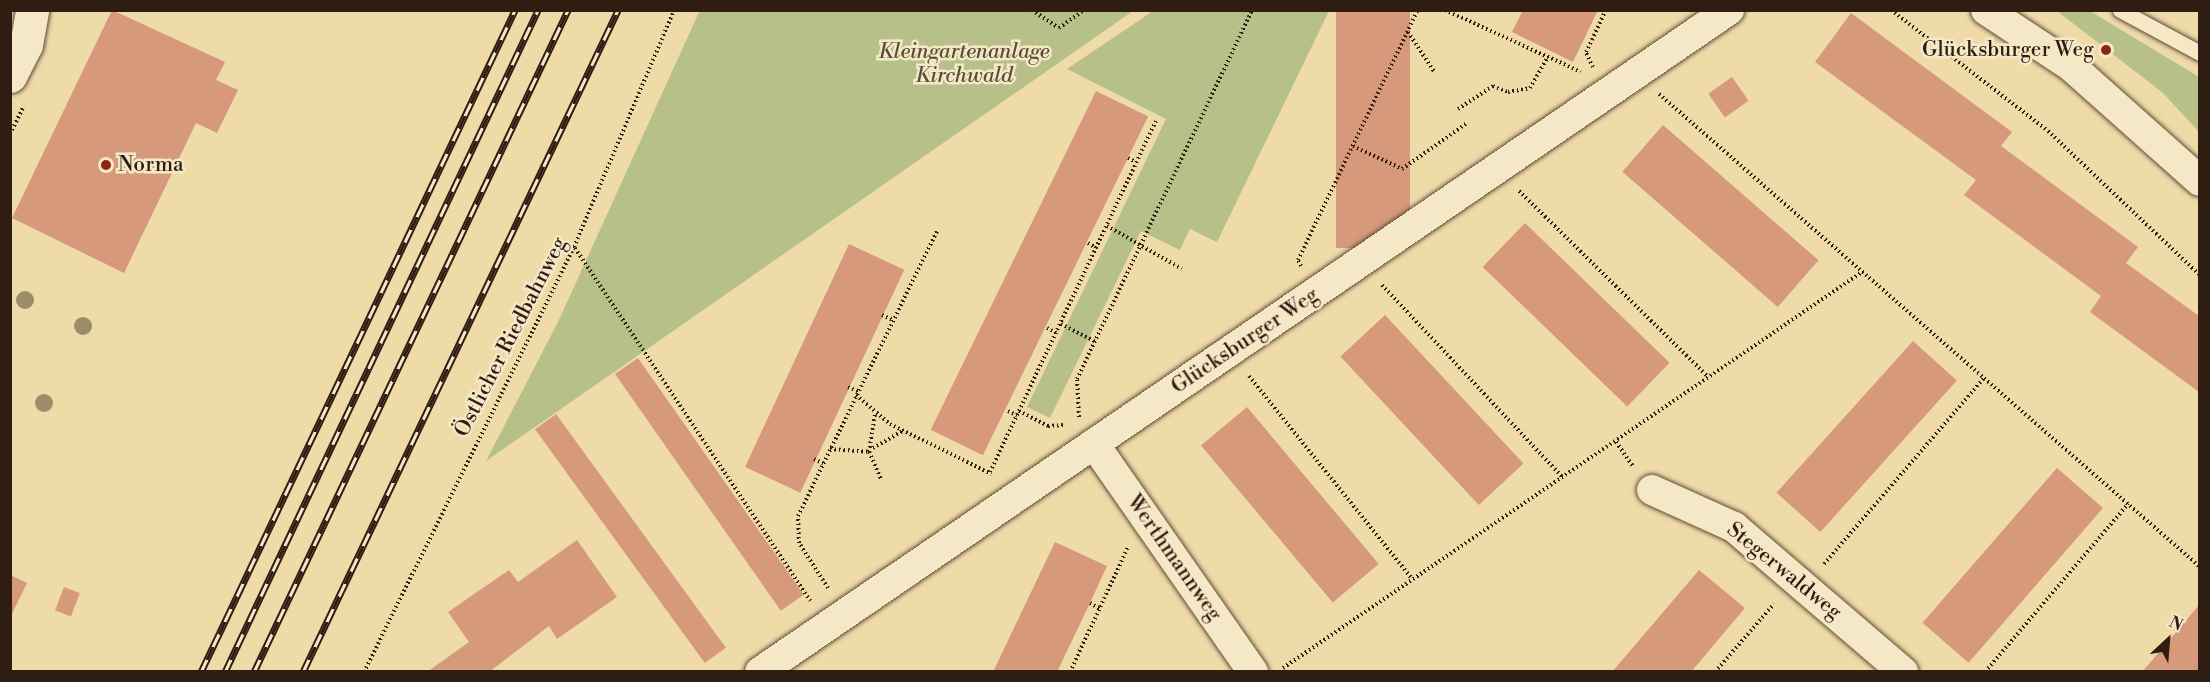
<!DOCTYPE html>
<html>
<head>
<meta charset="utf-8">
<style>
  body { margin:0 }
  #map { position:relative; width:2210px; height:682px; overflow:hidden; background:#efdba8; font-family:"Libre Bodoni",serif }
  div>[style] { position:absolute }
  .green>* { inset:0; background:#b7c089 }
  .building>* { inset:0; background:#d7997b; transform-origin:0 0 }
  .path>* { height:4px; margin-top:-2px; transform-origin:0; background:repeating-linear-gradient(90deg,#2f1d12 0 1.5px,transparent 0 4.5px) }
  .roads { filter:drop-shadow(0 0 2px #5f4c38) drop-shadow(0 0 2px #5f4c38) }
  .service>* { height:15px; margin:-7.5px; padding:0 7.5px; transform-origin:7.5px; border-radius:7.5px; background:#f5e8c6 }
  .minor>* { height:30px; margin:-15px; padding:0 15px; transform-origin:15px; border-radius:15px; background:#f5e8c6 }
  .tertiary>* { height:33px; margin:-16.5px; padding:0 16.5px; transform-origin:16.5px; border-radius:16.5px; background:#f5e8c6 }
  .rail>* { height:7px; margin-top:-3.5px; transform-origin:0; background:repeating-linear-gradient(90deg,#f5e8c6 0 14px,#2f1d12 0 28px); box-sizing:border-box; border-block:2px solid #2f1d12 }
  .trees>* { width:18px; height:18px; margin:-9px; border-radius:50%; background:#9c8d69 }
  .dots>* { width:16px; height:16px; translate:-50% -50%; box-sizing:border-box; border:3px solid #f5e8c6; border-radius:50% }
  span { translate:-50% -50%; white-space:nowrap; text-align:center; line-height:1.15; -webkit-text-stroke:5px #f5e8c6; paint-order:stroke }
  .poi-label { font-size:21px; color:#2f1d12 }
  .right { translate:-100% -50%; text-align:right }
  .left { translate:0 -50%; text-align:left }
  .park-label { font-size:21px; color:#584e36; font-style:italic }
  .street-label { font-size:21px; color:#2f1d12 }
  .frame { position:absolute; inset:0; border:12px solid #2f1d12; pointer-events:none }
  .north { position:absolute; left:2138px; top:610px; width:60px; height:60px; -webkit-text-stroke:4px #f5e8c6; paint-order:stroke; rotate:26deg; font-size:16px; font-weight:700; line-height:24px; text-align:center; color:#2f1d12 }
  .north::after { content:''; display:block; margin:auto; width:21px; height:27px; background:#2f1d12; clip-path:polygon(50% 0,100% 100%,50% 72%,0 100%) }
</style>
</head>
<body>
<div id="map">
  <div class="green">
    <div style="clip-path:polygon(700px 10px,1133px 11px,486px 461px,558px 322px)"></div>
    <div style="clip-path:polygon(1153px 11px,1329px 11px,1217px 242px,1190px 229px,1180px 250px,1141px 231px,1050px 418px,1027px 407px,1166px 119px,1067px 69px)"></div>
    <div style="clip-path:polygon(2057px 11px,2090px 11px,2199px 77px,2199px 132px,2163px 93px)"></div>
  </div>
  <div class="building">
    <div style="clip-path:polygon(112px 10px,225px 62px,216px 80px,238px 90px,217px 133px,196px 123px,124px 273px,12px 218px)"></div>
    <div style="left:1336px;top:10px;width:74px;height:238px"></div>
    <div style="clip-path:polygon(1523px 10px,1598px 10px,1573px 62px,1512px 32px)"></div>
    <div style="clip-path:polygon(1851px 13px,2012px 132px,2001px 146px,2138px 247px,2126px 263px,2199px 316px,2199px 392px,2090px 312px,2101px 296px,1964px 195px,1976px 180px,1815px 62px)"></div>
    <div style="left:1732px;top:77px;width:29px;height:29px;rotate:55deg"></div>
    <div style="left:1096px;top:91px;width:58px;height:377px;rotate:26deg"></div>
    <div style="left:1663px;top:125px;width:206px;height:62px;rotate:41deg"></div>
    <div style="left:1525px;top:223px;width:201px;height:61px;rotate:44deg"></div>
    <div style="left:849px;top:244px;width:61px;height:246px;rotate:25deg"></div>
    <div style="left:1385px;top:315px;width:203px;height:61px;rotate:47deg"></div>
    <div style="left:1913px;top:341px;width:59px;height:204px;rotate:42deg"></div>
    <div style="left:638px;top:358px;width:289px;height:28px;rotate:55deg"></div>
    <div style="left:1247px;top:407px;width:205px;height:60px;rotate:50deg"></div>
    <div style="left:556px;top:414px;width:289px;height:26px;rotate:54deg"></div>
    <div style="left:2057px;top:468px;width:61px;height:205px;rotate:41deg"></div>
    <div style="clip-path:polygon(577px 540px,617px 597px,557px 639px,549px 626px,489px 672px,427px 672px,469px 642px,448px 612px,509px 570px,518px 582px)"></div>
    <div style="clip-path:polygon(1055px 542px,1107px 566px,1090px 603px,1057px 672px,993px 672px)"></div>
    <div style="clip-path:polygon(1699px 570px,1745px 608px,1723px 634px,1691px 672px,1612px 672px)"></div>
    <div style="clip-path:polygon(10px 575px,27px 583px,10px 618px)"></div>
    <div style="left:64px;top:587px;width:17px;height:25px;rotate:21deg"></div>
    <div style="clip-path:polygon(2199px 605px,2199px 672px,2142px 672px,2183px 624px)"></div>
  </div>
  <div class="path">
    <div style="left:1032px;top:10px;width:32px;rotate:34deg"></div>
    <div style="left:1059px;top:28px;width:31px;rotate:-36deg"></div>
    <div style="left:1445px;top:10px;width:149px;rotate:24.5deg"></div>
    <div style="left:1891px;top:10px;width:198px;rotate:37.6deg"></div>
    <div style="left:2048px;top:131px;width:209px;rotate:43.5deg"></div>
    <div style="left:1408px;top:32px;width:49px;rotate:56.6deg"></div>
    <div style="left:1593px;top:67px;width:17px;rotate:-115deg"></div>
    <div style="left:1586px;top:52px;width:47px;rotate:-64.5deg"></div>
    <div style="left:1659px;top:94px;width:719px;rotate:41.16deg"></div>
    <div style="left:1458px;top:109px;width:42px;rotate:-33.3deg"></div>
    <div style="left:1493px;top:86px;width:16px;rotate:22deg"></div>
    <div style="left:1508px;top:92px;width:22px;rotate:-10deg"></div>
    <div style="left:1530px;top:88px;width:34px;rotate:-60deg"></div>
    <div style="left:10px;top:134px;width:30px;rotate:-64deg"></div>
    <div style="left:1353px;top:146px;width:54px;rotate:25.1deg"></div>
    <div style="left:1402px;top:169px;width:80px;rotate:-35.3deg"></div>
    <div style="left:1128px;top:158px;width:9px;rotate:27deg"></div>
    <div style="left:1519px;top:191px;width:265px;rotate:44.5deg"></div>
    <div style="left:1107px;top:226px;width:86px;rotate:29.8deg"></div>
    <div style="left:1088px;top:243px;width:9px;rotate:32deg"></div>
    <div style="left:575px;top:248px;width:424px;rotate:56.3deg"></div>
    <div style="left:1301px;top:266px;width:7px;rotate:-117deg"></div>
    <div style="left:1298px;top:260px;width:277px;rotate:-64.4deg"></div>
    <div style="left:1382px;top:285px;width:263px;rotate:46.8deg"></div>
    <div style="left:882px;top:315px;width:12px;rotate:24deg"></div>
    <div style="left:1061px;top:324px;width:38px;rotate:27deg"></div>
    <div style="left:1047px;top:328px;width:11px;rotate:27deg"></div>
    <div style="left:1249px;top:376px;width:260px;rotate:51.2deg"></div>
    <div style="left:848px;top:387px;width:11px;rotate:22deg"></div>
    <div style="left:856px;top:395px;width:45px;rotate:40.5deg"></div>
    <div style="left:890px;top:424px;width:113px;rotate:26.3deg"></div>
    <div style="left:1008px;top:411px;width:10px;rotate:24deg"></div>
    <div style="left:1019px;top:411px;width:33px;rotate:27deg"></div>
    <div style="left:1048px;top:426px;width:15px;rotate:-4deg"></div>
    <div style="left:1079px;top:417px;width:38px;rotate:-93deg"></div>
    <div style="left:1077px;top:379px;width:408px;rotate:-64.6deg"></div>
    <div style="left:1616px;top:442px;width:29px;rotate:55deg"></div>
    <div style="left:873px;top:448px;width:34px;rotate:-30deg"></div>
    <div style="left:830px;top:449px;width:39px;rotate:4deg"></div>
    <div style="left:869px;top:452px;width:38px;rotate:-81deg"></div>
    <div style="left:869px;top:452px;width:30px;rotate:66deg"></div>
    <div style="left:814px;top:459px;width:10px;rotate:24deg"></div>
    <div style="left:990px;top:472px;width:388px;rotate:-64.7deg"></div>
    <div style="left:1824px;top:564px;width:245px;rotate:-49.3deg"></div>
    <div style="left:828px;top:588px;width:54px;rotate:-122.8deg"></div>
    <div style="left:799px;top:543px;width:27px;rotate:-92deg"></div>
    <div style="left:798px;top:516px;width:319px;rotate:-64deg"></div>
    <div style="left:1090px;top:603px;width:12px;rotate:31deg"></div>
    <div style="left:1283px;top:668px;width:701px;rotate:-34.37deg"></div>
    <div style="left:364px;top:672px;width:474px;rotate:-63.7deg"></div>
    <div style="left:574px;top:247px;width:257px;rotate:-67.1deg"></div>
    <div style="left:1070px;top:672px;width:138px;rotate:-65.1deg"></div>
    <div style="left:1715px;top:672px;width:90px;rotate:-49.1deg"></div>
    <div style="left:1985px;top:672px;width:221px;rotate:-49.6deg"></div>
  </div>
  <div class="roads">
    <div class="service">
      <div style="left:2120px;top:10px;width:91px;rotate:28.3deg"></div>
    </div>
    <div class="minor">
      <div style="left:1986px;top:10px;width:103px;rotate:33.5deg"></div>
      <div style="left:2072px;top:67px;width:171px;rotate:41.7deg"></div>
      <div style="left:1094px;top:444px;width:278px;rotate:55.1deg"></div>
      <div style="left:1652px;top:490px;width:90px;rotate:24.3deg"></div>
      <div style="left:1734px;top:527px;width:223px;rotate:40.6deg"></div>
      <div style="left:760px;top:672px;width:1174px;rotate:-34.34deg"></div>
    </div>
    <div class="tertiary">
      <div style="left:10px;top:76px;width:35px;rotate:-63deg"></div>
      <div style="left:26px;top:45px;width:36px;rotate:-80deg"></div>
    </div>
  </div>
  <div class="rail">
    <div style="left:201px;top:672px;width:733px;rotate:-64.62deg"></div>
    <div style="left:225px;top:672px;width:732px;rotate:-64.69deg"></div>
    <div style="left:254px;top:672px;width:733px;rotate:-64.62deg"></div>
    <div style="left:303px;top:672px;width:733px;rotate:-64.55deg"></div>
  </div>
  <div class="trees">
    <div style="left:25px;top:300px"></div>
    <div style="left:83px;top:326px"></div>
    <div style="left:44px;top:403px"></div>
  </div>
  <div class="dots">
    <div style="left:2106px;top:50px;background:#8f2418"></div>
    <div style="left:106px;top:165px;background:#8f2418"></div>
  </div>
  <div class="poi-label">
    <span class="right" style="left:2094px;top:50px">Glücksburger Weg</span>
    <span class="left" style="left:118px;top:165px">Norma</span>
  </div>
  <div class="park-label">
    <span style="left:964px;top:64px">Kleingartenanlage<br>Kirchwald</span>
  </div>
  <div class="street-label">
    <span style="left:511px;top:337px;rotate:-63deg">Östlicher Riedbahnweg</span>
    <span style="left:1245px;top:341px;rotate:-34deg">Glücksburger Weg</span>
    <span style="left:1174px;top:558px;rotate:55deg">Werthmannweg</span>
    <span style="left:1784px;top:571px;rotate:39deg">Stegerwaldweg</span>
  </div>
  <div class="frame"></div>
  <div class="north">N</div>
</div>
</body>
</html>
